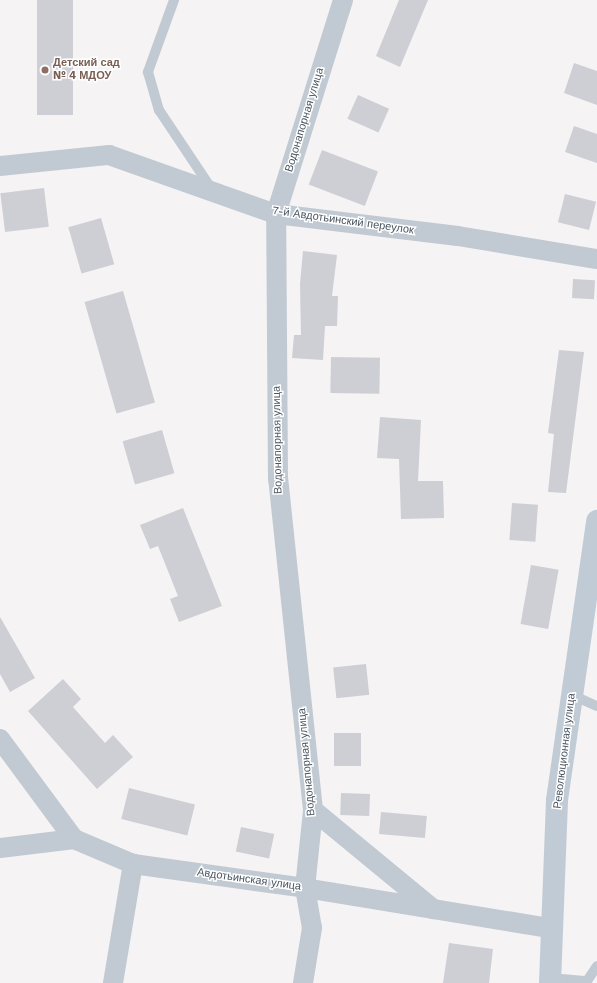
<!DOCTYPE html>
<html>
<head>
<meta charset="utf-8">
<style>
  body { margin:0 }
  #map { position:relative; width:597px; height:983px; overflow:hidden; background:#f5f3f3; font-family:"Work Sans",sans-serif }
  div>[style] { position:absolute }
  .building>* { inset:0; background:#cdcfd5; transform-origin:0 0 }
  .service>* { height:10px; margin:-5px; padding:0 5px; transform-origin:5px; border-radius:5px; background:#c1cad2 }
  .minor>* { height:20px; margin:-10px; padding:0 10px; transform-origin:10px; border-radius:10px; background:#c1cad2 }
  .secondary>* { height:22px; margin:-11px; padding:0 11px; transform-origin:11px; border-radius:11px; background:#c1cbd6 }
  .dots>* { width:11px; height:11px; translate:-50% -50%; box-sizing:border-box; border:2px solid #fff; border-radius:50% }
  span { translate:-50% -50%; white-space:nowrap; text-align:center; line-height:1.15; -webkit-text-stroke:3px #fff; paint-order:stroke }
  .education-label { font-size:11px; color:#785e54; font-weight:700 }
  .left { translate:0 -50%; text-align:left }
  .street-label { font-size:11px; color:#4a5661 }
</style>
</head>
<body>
<div id="map">
  <div class="building">
    <div style="left:37px;top:0;width:36px;height:115px"></div>
    <div style="clip-path:polygon(399px 0,428px 0,400px 67px,376px 56px)"></div>
    <div style="clip-path:polygon(574px 63px,597px 71px,597px 105px,564px 93px)"></div>
    <div style="left:358px;top:95px;width:34px;height:26px;rotate:24deg"></div>
    <div style="clip-path:polygon(574px 126px,597px 134px,597px 163px,565px 152px)"></div>
    <div style="left:322px;top:150px;width:60px;height:37px;rotate:21deg"></div>
    <div style="left:44px;top:188px;width:39px;height:44px;rotate:83deg"></div>
    <div style="left:565px;top:194px;width:32px;height:29px;rotate:14deg"></div>
    <div style="left:101px;top:218px;width:48px;height:34px;rotate:74deg"></div>
    <div style="clip-path:polygon(303px 251px,337px 255px,332px 296px,338px 296px,337px 326px,325px 326px,323px 360px,292px 358px,294px 335px,301px 335px,300px 284px)"></div>
    <div style="left:573px;top:279px;width:22px;height:19px;rotate:3deg"></div>
    <div style="left:123px;top:291px;width:116px;height:40px;rotate:74deg"></div>
    <div style="clip-path:polygon(559px 350px,584px 352px,566px 493px,548px 492px,554px 434px,548px 433px)"></div>
    <div style="left:331px;top:357px;width:49px;height:36px;rotate:1deg"></div>
    <div style="clip-path:polygon(380px 417px,421px 420px,418px 481px,443px 481px,444px 518px,401px 519px,399px 459px,377px 458px)"></div>
    <div style="left:162px;top:430px;width:45px;height:41px;rotate:74deg"></div>
    <div style="left:512px;top:503px;width:26px;height:37px;rotate:4deg"></div>
    <div style="clip-path:polygon(183px 508px,222px 606px,179px 622px,170px 599px,178px 596px,158px 546px,150px 549px,140px 525px)"></div>
    <div style="left:531px;top:565px;width:28px;height:60px;rotate:10deg"></div>
    <div style="clip-path:polygon(0 617px,35px 678px,10px 692px,0 674px)"></div>
    <div style="left:366px;top:664px;width:31px;height:33px;rotate:84deg"></div>
    <div style="clip-path:polygon(63px 679px,81px 699px,73px 707px,105px 743px,113px 735px,133px 757px,97px 789px,28px 711px)"></div>
    <div style="left:334px;top:733px;width:27px;height:33px"></div>
    <div style="left:129px;top:788px;width:68px;height:32px;rotate:14deg"></div>
    <div style="left:341px;top:793px;width:29px;height:22px;rotate:2deg"></div>
    <div style="left:381px;top:812px;width:46px;height:22px;rotate:5deg"></div>
    <div style="left:241px;top:827px;width:34px;height:25px;rotate:12deg"></div>
    <div style="clip-path:polygon(449px 943px,493px 949px,489px 983px,443px 983px)"></div>
  </div>
  <div class="service">
    <div style="left:174px;top:0;width:77px;rotate:109.9deg"></div>
    <div style="left:148px;top:72px;width:40px;rotate:74deg"></div>
    <div style="left:159px;top:110px;width:94px;rotate:56.3deg"></div>
    <div style="left:572px;top:695px;width:27px;rotate:24deg"></div>
    <div style="left:550px;top:978px;width:37px;rotate:5deg"></div>
    <div style="left:587px;top:981px;width:18px;rotate:-56deg"></div>
  </div>
  <div class="minor">
    <div style="left:0;top:166px;width:110px;rotate:-5.8deg"></div>
    <div style="left:109px;top:155px;width:177px;rotate:19.5deg"></div>
    <div style="left:276px;top:214px;width:183px;rotate:6.9deg"></div>
    <div style="left:458px;top:236px;width:141px;rotate:9.4deg"></div>
    <div style="left:0;top:739px;width:124px;rotate:53.5deg"></div>
    <div style="left:74px;top:839px;width:64px;rotate:23deg"></div>
    <div style="left:133px;top:864px;width:174px;rotate:7.9deg"></div>
    <div style="left:305px;top:888px;width:248px;rotate:9.3deg"></div>
    <div style="left:313px;top:810px;width:156px;rotate:39.5deg"></div>
    <div style="left:0;top:848px;width:75px;rotate:-6.9deg"></div>
    <div style="left:113px;top:983px;width:121px;rotate:-80.5deg"></div>
    <div style="left:303px;top:983px;width:56px;rotate:-80.7deg"></div>
    <div style="left:312px;top:928px;width:41px;rotate:-99.9deg"></div>
    <div style="left:305px;top:888px;width:78px;rotate:-84.1deg"></div>
    <div style="left:313px;top:810px;width:333px;rotate:-96deg"></div>
    <div style="left:278px;top:479px;width:265px;rotate:-90.4deg"></div>
    <div style="left:276px;top:214px;width:224px;rotate:-72.6deg"></div>
  </div>
  <div class="secondary">
    <div style="left:550px;top:983px;width:183px;rotate:-87.8deg"></div>
    <div style="left:557px;top:800px;width:282px;rotate:-81.8deg"></div>
  </div>
  <div class="dots">
    <div style="left:45px;top:70px;background:#8d6e63"></div>
  </div>
  <div class="education-label">
    <span class="left" style="left:53px;top:70px">Детский сад<br>№ 4 МДОУ</span>
  </div>
  <div class="street-label">
    <span style="left:305px;top:120px;rotate:-73deg">Водонапорная улица</span>
    <span style="left:343px;top:221px;rotate:8deg">7-й Авдотьинский переулок</span>
    <span style="left:278px;top:440px;rotate:-91deg">Водонапорная улица</span>
    <span style="left:565px;top:751px;rotate:-83deg">Революционная улица</span>
    <span style="left:307px;top:762px;rotate:-95deg">Водонапорная улица</span>
    <span style="left:249px;top:880px;rotate:8deg">Авдотьинская улица</span>
  </div>
</div>
</body>
</html>
